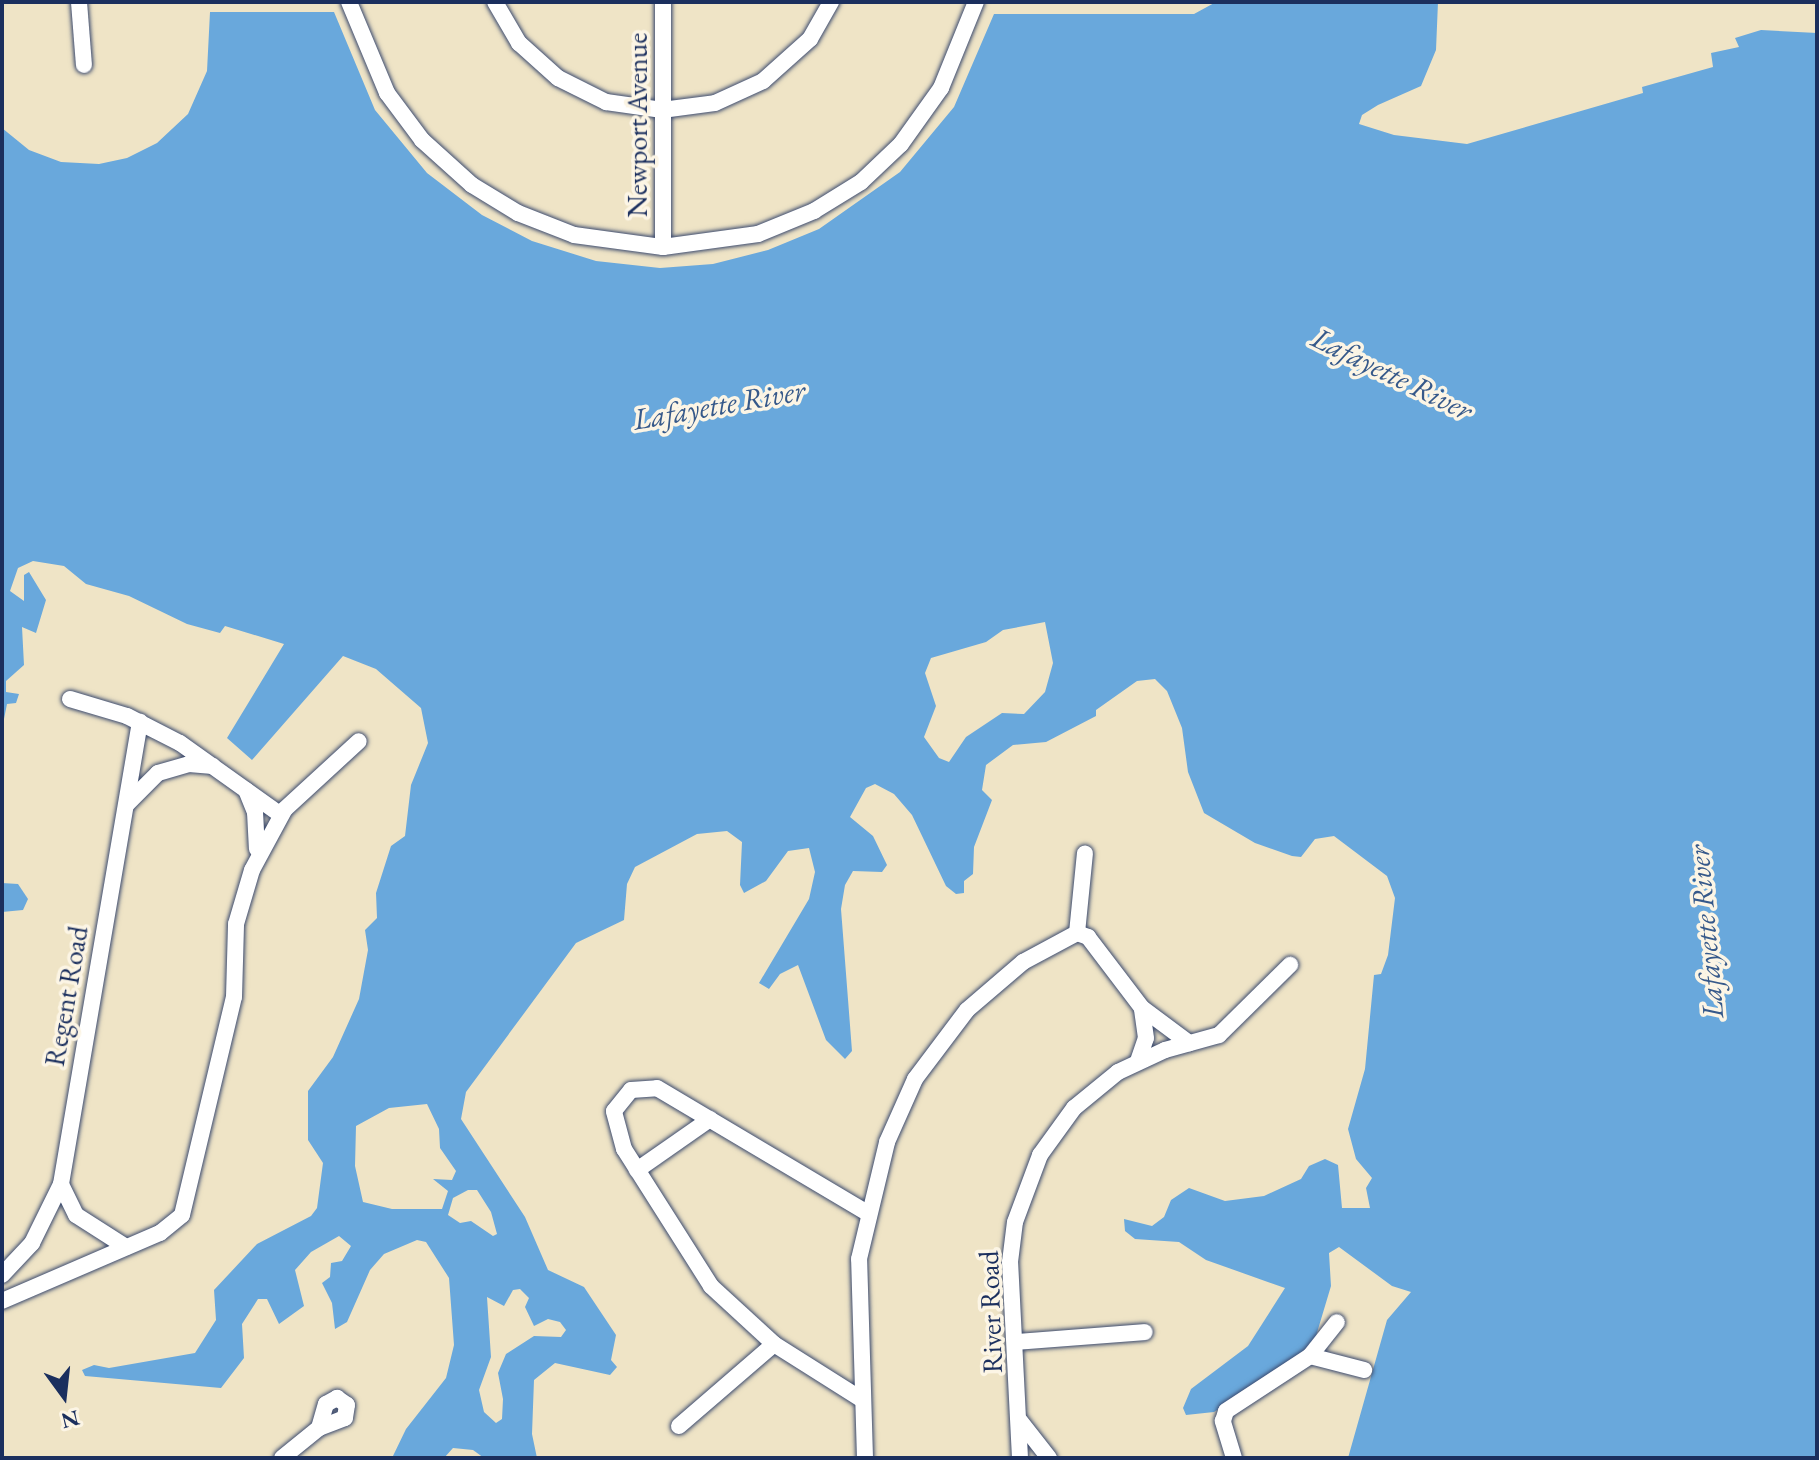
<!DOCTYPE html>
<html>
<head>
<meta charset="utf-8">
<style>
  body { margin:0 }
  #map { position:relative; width:1819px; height:1460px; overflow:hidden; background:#efe4c6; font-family:"EB Garamond",serif }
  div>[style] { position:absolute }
  .water>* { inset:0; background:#69a8dc }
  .roads { filter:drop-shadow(0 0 2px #3b4a6e) drop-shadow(0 0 2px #3b4a6e) }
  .minor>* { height:16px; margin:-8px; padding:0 8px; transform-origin:8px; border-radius:8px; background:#fff }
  span { translate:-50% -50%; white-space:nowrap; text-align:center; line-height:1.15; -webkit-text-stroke:7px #fcf5e5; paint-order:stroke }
  .street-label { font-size:28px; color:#1b2f5e }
  .water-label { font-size:30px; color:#36598a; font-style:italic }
  .frame { position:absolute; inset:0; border:4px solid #1b2f5e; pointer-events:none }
  .north { position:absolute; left:24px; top:1356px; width:80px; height:80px; -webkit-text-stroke:6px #fcf5e5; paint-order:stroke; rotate:165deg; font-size:22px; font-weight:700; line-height:32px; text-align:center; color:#1b2f5e }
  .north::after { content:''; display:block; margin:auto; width:28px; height:36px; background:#1b2f5e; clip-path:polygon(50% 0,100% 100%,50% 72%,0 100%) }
</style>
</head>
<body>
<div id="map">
  <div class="water">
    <div style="clip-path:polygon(evenodd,1216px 2px,1438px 2px,1436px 50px,1421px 86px,1378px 105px,1362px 115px,1359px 124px,1394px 135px,1467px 144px,1643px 93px,1642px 87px,1713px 67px,1711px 53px,1739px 47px,1735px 38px,1761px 30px,1817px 33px,1817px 1458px,1348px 1458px,1387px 1320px,1411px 1292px,1392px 1286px,1339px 1247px,1329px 1253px,1331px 1286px,1313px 1346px,1214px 1412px,1186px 1415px,1183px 1408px,1191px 1389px,1248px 1346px,1285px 1288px,1206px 1260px,1179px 1242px,1135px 1239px,1125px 1231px,1124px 1219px,1152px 1226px,1164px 1217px,1171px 1200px,1189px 1188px,1225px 1201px,1264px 1196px,1301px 1179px,1309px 1166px,1325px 1159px,1338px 1165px,1342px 1208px,1370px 1208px,1366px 1188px,1372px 1178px,1356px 1159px,1348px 1129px,1365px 1069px,1374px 975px,1381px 974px,1388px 955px,1395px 898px,1387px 876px,1334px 836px,1315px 839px,1301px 857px,1292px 856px,1255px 843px,1204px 813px,1188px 772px,1182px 728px,1167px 691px,1155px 679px,1137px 681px,1096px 710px,1096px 716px,1046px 742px,1013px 745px,986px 765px,982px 790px,992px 800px,974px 847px,973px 874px,964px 881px,964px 893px,956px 894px,946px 886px,912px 815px,894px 794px,875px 784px,866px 788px,850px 817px,873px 836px,887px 865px,882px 872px,853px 871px,845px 885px,841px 909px,852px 1051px,845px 1059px,826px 1040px,798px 965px,780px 974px,769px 989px,759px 983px,809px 899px,815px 872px,809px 848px,788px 851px,766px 881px,744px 893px,740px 885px,742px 842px,727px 831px,697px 834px,635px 867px,627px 884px,624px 920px,576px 943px,466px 1092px,461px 1119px,525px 1217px,548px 1270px,584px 1287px,616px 1335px,611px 1360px,617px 1367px,610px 1375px,555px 1363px,534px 1380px,532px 1434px,537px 1458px,484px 1458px,473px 1450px,453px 1448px,444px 1458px,392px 1458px,406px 1429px,446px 1378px,454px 1345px,449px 1278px,426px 1242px,417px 1240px,384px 1254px,370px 1270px,347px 1322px,335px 1329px,332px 1303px,322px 1283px,330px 1277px,331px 1263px,342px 1261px,351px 1246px,339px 1236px,311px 1252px,295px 1270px,304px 1306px,279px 1324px,267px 1299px,258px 1299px,242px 1324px,244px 1358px,221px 1388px,85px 1376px,82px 1370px,94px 1365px,109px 1368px,195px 1353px,216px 1320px,214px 1290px,257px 1244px,311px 1216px,317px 1208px,323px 1163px,308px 1140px,308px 1091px,333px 1057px,359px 999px,368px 950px,365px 930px,377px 918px,376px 893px,391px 846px,405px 836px,411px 785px,428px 743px,421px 708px,376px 669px,343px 656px,252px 760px,227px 738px,284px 644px,225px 626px,220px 633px,187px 624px,129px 596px,86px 584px,64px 566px,33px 561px,18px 568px,10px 591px,24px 601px,24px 575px,29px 572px,46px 600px,36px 633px,22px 627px,24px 665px,6px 681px,6px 692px,19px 694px,16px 703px,7px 704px,2px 729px,2px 128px,29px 150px,61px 162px,99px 164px,127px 158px,157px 143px,188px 114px,207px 71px,210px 12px,334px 12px,375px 110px,427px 173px,482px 215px,532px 241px,596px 261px,660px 268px,713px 264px,768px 250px,819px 229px,900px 172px,954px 107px,994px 14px,1194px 14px,1216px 2px,1045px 622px,1053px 663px,1045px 692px,1024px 714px,1002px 713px,966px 737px,949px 762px,939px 758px,924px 737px,936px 706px,925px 673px,931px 658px,986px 642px,1003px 630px,1045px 622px,1216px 2px,427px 1104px,439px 1129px,440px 1148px,456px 1171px,452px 1180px,433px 1179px,448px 1191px,442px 1209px,392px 1209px,363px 1202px,355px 1166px,356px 1126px,389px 1108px,427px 1104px,1216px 2px,468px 1190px,477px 1190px,491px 1212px,497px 1234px,493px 1236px,471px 1221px,460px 1223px,448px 1215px,453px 1198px,468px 1190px,1216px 2px,520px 1289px,529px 1298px,525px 1307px,534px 1326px,548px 1319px,560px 1322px,566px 1330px,561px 1337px,534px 1336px,506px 1354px,498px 1373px,503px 1399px,502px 1419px,496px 1423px,484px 1412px,479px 1390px,491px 1357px,487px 1297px,504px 1306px,513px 1290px,520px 1289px)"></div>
    <div style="clip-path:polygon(2px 883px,18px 884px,28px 899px,23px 910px,2px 912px)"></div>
  </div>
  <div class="roads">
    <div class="minor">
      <div style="left:79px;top:2px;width:63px;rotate:85.5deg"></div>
      <div style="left:349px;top:2px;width:99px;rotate:67.3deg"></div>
      <div style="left:387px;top:93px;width:59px;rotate:53.3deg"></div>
      <div style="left:422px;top:140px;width:67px;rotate:42deg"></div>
      <div style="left:472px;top:185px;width:54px;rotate:31.3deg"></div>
      <div style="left:518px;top:213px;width:60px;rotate:21.4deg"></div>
      <div style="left:574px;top:235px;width:90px;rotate:7.7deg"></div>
      <div style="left:663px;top:247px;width:96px;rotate:-7.8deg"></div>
      <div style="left:758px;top:234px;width:61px;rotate:-22.3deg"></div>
      <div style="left:814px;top:211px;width:55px;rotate:-31.7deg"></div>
      <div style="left:861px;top:182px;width:55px;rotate:-43.5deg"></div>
      <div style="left:901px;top:144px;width:69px;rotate:-54.5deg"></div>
      <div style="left:941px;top:88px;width:93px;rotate:-67.9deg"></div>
      <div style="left:495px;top:2px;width:48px;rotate:59.7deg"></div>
      <div style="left:519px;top:43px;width:52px;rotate:41.9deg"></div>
      <div style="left:558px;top:78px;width:54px;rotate:26.6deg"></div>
      <div style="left:606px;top:102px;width:57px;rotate:8.1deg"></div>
      <div style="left:662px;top:110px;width:53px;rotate:-7.5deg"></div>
      <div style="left:715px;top:103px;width:53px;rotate:-24.6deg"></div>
      <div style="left:763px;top:81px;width:63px;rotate:-41.8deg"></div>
      <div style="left:810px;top:39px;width:43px;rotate:-60.4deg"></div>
      <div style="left:663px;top:247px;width:245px;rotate:-90deg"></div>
      <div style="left:70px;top:699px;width:59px;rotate:16.6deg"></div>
      <div style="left:127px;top:716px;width:59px;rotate:27deg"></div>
      <div style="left:180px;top:743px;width:124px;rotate:35.5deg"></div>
      <div style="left:246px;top:790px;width:24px;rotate:68deg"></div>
      <div style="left:255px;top:812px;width:37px;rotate:87deg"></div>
      <div style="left:127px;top:804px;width:44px;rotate:-45deg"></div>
      <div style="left:158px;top:773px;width:32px;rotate:-16deg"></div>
      <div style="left:189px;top:764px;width:24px;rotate:5deg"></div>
      <div style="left:1077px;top:933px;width:12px;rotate:20deg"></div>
      <div style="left:1088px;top:937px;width:89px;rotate:52.7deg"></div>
      <div style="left:1142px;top:1008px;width:59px;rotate:36.7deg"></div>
      <div style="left:1077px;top:933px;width:80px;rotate:-84.3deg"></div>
      <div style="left:1138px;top:1061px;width:24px;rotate:-71deg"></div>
      <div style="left:1146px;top:1038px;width:30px;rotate:-98deg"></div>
      <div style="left:637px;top:1170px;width:89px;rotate:-34.9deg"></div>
      <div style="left:126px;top:1247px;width:59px;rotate:-147.4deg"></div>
      <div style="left:76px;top:1215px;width:34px;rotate:-116deg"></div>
      <div style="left:61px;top:1184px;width:469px;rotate:-80.3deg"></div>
      <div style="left:2px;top:1275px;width:44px;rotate:-46.8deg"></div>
      <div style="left:32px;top:1243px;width:66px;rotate:-63.8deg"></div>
      <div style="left:2px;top:1301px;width:172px;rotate:-23.3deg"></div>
      <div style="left:160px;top:1233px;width:28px;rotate:-39deg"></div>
      <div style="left:182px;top:1215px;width:224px;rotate:-76.6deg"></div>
      <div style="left:234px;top:997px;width:73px;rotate:-88.4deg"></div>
      <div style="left:236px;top:924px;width:56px;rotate:-73.5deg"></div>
      <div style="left:252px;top:870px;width:69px;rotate:-61.6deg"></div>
      <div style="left:285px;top:809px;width:100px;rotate:-42.6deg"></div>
      <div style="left:1016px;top:1342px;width:129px;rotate:-4.4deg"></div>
      <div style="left:1310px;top:1356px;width:43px;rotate:-51.5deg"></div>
      <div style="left:337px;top:1398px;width:12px;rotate:35deg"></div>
      <div style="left:347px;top:1405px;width:13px;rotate:99deg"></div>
      <div style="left:345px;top:1418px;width:28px;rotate:159deg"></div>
      <div style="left:319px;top:1428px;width:25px;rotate:-74deg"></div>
      <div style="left:326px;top:1404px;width:13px;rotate:-29deg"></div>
      <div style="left:861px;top:1399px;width:103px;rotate:-147.7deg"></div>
      <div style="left:774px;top:1344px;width:86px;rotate:-137.4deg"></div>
      <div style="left:711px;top:1286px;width:162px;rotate:-122.4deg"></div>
      <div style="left:624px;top:1149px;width:39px;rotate:-105deg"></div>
      <div style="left:614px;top:1111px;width:27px;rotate:-51deg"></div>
      <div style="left:631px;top:1090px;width:26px;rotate:-4deg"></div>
      <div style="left:657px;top:1088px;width:243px;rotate:30.7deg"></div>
      <div style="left:1020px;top:1421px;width:47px;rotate:51.9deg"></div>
      <div style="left:679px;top:1426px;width:125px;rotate:-40.8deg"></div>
      <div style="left:282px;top:1458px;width:48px;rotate:-39deg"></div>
      <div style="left:865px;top:1458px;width:199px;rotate:-91.7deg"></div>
      <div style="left:859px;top:1259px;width:120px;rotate:-76.5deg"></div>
      <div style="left:887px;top:1142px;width:69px;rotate:-66deg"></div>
      <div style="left:915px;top:1079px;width:86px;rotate:-53deg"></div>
      <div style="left:967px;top:1010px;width:74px;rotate:-40.6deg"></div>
      <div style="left:1023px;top:962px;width:61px;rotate:-28.2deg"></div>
      <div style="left:1020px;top:1458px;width:196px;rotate:-92.9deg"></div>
      <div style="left:1010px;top:1262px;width:40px;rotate:-82.9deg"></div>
      <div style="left:1015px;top:1222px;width:72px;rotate:-69.5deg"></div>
      <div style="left:1040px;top:1155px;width:58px;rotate:-54.1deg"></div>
      <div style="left:1074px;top:1108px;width:57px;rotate:-39.3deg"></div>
      <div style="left:1118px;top:1072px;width:52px;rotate:-25.1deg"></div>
      <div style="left:1165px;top:1050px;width:56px;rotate:-15.5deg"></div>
      <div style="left:1219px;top:1035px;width:100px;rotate:-44.6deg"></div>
      <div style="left:1234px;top:1458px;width:39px;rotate:-107deg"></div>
      <div style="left:1223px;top:1421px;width:10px;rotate:-73deg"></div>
      <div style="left:1226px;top:1411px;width:100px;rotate:-33.2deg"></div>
      <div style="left:1310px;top:1356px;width:56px;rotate:14.5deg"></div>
    </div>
  </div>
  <div class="street-label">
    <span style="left:637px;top:125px;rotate:-90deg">Newport Avenue</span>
    <span style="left:66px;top:996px;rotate:-80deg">Regent Road</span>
    <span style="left:990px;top:1312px;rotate:-92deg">River Road</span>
  </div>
  <div class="water-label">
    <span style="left:1392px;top:374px;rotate:26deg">Lafayette River</span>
    <span style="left:719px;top:405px;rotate:-10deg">Lafayette River</span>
    <span style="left:1706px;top:932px;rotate:-95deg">Lafayette River</span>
  </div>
  <div class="frame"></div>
  <div class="north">N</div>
</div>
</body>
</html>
